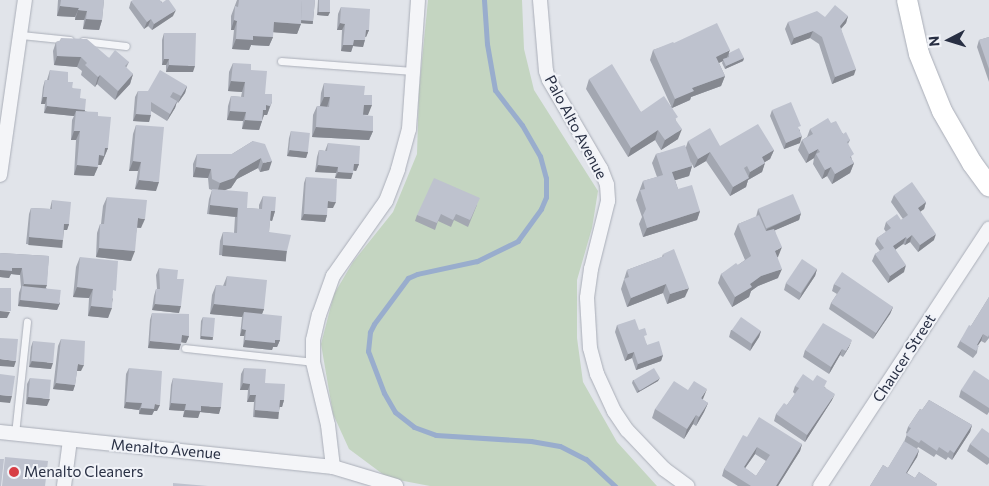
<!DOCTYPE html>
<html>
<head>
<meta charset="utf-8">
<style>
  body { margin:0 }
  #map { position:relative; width:989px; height:486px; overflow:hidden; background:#e1e4ea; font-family:Commissioner,sans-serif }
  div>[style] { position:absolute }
  .green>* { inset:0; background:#c4d5c1 }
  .stream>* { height:5px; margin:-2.5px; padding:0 2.5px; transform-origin:2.5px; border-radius:2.5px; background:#99adcd }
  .roads { filter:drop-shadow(0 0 1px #aaaeb8) drop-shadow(0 0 1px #aaaeb8) }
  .lane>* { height:7px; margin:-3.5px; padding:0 3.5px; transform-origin:3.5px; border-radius:3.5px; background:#f4f5f8 }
  .street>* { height:14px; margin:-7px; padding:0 7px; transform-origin:7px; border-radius:7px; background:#f4f5f8 }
  .secondary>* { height:20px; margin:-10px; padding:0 10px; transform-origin:10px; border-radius:10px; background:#fff }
  .wall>* { inset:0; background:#a3a7b1 }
  .shaded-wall>* { inset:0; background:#858890; transform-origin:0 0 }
  .building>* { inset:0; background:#bec2ce; transform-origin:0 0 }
  .dots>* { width:14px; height:14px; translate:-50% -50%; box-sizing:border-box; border:2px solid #f1f3f8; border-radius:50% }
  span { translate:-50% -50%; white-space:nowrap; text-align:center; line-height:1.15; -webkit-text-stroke:4px #f1f3f8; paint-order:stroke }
  .street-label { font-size:15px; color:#282f43 }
  .poi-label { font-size:15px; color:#282f43 }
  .left { translate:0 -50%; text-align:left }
  .north { position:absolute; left:924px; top:15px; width:50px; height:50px; -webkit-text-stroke:4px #f1f3f8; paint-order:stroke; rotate:265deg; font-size:14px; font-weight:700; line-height:20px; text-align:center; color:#282f43 }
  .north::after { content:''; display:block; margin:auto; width:18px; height:22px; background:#282f43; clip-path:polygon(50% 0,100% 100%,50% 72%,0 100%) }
</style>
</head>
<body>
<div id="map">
  <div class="green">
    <div style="clip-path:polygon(428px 0,522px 0,524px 49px,534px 90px,598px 191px,592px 228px,577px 280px,577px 338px,583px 382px,617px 442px,657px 486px,430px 486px,388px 478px,349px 449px,333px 414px,321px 344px,334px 294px,353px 262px,393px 212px,417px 154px,419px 90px)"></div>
  </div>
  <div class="stream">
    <div style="left:484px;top:0;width:44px;rotate:86.1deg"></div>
    <div style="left:487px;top:44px;width:47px;rotate:80.1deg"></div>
    <div style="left:495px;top:90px;width:44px;rotate:52.4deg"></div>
    <div style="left:522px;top:125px;width:36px;rotate:60deg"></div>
    <div style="left:540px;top:156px;width:23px;rotate:75deg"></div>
    <div style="left:546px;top:178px;width:19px;rotate:90deg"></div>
    <div style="left:546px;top:197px;width:13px;rotate:113deg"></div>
    <div style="left:541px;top:209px;width:39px;rotate:126deg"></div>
    <div style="left:518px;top:241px;width:46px;rotate:154deg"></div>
    <div style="left:477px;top:261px;width:61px;rotate:167.8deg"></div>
    <div style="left:417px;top:274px;width:10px;rotate:156deg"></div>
    <div style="left:408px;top:278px;width:57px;rotate:126.5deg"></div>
    <div style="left:374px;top:324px;width:9px;rotate:117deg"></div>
    <div style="left:370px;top:332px;width:19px;rotate:96deg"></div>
    <div style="left:368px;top:351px;width:45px;rotate:69.1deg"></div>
    <div style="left:384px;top:393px;width:22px;rotate:60deg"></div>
    <div style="left:395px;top:412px;width:24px;rotate:38deg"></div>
    <div style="left:414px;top:427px;width:23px;rotate:20deg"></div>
    <div style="left:436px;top:435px;width:95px;rotate:3.6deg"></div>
    <div style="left:531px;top:441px;width:29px;rotate:10deg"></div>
    <div style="left:560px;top:446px;width:29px;rotate:27deg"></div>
    <div style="left:586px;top:459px;width:40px;rotate:43deg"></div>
  </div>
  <div class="roads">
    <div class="lane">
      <div style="left:21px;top:35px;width:49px;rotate:5.8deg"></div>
      <div style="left:83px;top:41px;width:43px;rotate:6.6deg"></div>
      <div style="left:281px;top:61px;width:132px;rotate:4.3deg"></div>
      <div style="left:185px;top:348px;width:129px;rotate:6.2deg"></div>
      <div style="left:15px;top:434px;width:113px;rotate:-83.9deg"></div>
    </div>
    <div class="street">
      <div style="left:540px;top:0;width:71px;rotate:85.2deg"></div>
      <div style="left:546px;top:71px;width:9px;rotate:72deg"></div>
      <div style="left:549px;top:80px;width:103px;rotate:59.7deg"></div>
      <div style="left:601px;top:169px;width:17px;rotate:69deg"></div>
      <div style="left:607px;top:185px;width:16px;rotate:86deg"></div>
      <div style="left:608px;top:201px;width:70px;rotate:104deg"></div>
      <div style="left:591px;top:269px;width:29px;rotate:98deg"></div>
      <div style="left:587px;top:298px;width:50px;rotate:86.6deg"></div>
      <div style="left:590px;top:348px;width:27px;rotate:75deg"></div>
      <div style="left:597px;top:374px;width:41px;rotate:65.3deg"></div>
      <div style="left:614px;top:411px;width:23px;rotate:56deg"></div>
      <div style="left:627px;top:430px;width:54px;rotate:46.5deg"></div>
      <div style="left:664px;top:469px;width:29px;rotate:36deg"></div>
      <div style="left:0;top:175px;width:177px;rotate:-81.9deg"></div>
      <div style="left:0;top:432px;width:335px;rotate:6deg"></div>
      <div style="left:333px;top:467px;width:66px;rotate:16.8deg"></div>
      <div style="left:333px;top:467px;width:42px;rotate:-96.8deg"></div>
      <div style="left:328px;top:425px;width:65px;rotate:-103.4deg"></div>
      <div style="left:313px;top:362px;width:22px;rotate:-90deg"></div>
      <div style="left:313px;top:340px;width:26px;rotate:-77deg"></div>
      <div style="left:319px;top:315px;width:41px;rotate:-70.3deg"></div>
      <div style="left:333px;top:276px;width:92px;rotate:-54.8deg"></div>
      <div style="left:386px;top:201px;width:34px;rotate:-69deg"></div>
      <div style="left:398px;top:169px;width:41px;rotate:-74.6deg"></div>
      <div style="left:409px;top:129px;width:129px;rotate:-86deg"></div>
      <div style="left:64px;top:486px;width:46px;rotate:-82.6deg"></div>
      <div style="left:820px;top:486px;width:308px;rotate:-56.7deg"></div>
    </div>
    <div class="secondary">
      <div style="left:907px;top:0;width:55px;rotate:77.5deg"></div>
      <div style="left:919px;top:54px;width:61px;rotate:68deg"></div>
      <div style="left:942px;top:111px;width:60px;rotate:60deg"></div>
      <div style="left:972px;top:163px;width:29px;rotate:54deg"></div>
    </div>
  </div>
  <div class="wall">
    <div style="clip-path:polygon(58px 0,104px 0,102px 20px,99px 30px,83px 29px,84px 20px,75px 20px,75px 17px,57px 16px)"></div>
    <div style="clip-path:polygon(237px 0,315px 0,313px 21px,312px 24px,301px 23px,297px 34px,273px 32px,273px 37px,269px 46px,251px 45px,249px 50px,232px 49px,234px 30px,231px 30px,231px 16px)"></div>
    <div style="clip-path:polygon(318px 0,330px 0,330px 12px,328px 16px,317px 15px)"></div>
    <div style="clip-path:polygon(131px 1px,161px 1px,173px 16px,152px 30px,148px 26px,144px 29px,129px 8px)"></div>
    <div style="clip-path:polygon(341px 7px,369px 30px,366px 37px,365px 37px,363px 47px,353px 46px,351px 52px,341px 51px,342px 30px,337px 30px,338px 14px)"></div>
    <div style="clip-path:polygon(848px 16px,846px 23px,841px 29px,854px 75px,832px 84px,819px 44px,810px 38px,791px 45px,785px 29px,788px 22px,825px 17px)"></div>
    <div style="clip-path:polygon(164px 33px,193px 72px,166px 72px,166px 65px,162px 65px,162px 40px)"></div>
    <div style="clip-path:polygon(989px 37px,989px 82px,977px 47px,979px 40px)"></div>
    <div style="clip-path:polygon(61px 38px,109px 58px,129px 62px,126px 68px,133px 74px,130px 84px,115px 100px,97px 84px,95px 87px,81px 75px,82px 71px,77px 67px,54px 65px,53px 51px,56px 42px,60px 41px)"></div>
    <div style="clip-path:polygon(674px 43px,729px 53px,744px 58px,743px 61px,725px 69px,722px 63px,723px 61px,719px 63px,725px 76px,721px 86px,691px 97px,690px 100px,672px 108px,676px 121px,678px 139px,661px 150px,655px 140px,628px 157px,586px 89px,589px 79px,641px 112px,671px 106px,650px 60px,653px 50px)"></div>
    <div style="clip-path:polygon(233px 63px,251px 70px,265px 94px,272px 102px,267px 115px,264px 115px,259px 130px,242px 129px,243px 121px,227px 120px,228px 106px,231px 96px,241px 97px,242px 92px,228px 91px,229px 72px)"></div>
    <div style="clip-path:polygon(50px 70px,68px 82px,80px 98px,85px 111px,98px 116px,108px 148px,101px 165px,98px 165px,94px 176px,74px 175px,76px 140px,71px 140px,72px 120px,74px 116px,44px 113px,45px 104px,41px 104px,43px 87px,45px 80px,47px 80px)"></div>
    <div style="clip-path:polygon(324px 83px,364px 95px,368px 115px,363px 115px,373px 131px,369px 140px,312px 137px,313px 115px,317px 106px,320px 106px,321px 93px)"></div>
    <div style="clip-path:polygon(187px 86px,185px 93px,178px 103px,177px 102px,175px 108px,167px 121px,151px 111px,149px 122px,133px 121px,135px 97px,138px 91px,148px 91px)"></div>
    <div style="clip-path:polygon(772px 110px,800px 130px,800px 143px,784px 149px,770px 116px)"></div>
    <div style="clip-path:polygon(831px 123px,850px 140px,848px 144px,852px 160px,854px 163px,850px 173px,832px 184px,827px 176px,822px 179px,813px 164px,814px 158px,806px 163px,798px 150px,802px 140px,807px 137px,810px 129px)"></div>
    <div style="clip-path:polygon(136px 125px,156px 191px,135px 189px,138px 171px,129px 171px,133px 134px)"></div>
    <div style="clip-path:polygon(291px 131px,308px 152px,306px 158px,287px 156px,289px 138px)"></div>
    <div style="clip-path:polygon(253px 141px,269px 170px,260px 172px,258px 168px,237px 179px,231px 188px,224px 190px,247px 208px,259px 209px,259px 205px,263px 196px,275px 211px,272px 221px,270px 220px,269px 232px,287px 251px,284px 261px,219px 255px,220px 241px,223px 232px,234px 233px,235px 217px,207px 214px,209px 199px,212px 190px,209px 189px,208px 178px,193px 177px,193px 164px,197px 154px,232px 154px)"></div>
    <div style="clip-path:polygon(688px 141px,720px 146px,774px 150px,770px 159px,765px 162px,762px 172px,748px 180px,746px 187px,730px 196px,706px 161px,694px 168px,691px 162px,692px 166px,689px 176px,675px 180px,678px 189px,700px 211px,697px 220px,643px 237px,639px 224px,642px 217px,636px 200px,643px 181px,657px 177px,652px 163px,656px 154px,686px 147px)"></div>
    <div style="clip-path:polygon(328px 143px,359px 164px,356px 171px,353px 170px,351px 179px,335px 178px,336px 173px,315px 172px,317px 157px,319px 150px,325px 151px)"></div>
    <div style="clip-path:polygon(306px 177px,333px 208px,327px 208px,327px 215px,325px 222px,301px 220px,304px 183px)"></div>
    <div style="clip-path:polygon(894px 195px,926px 202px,924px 209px,920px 211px,934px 240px,918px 252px,910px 242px,905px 245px,903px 244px,895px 249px,904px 272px,888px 283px,872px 261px,875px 254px,880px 251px,875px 244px,877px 238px,886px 232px,884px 229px,886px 222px,901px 220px,903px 219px,891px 202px)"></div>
    <div style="clip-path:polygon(107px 197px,141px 228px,137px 228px,131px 261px,96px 257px,97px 233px,100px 224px,101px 224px,103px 206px)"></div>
    <div style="clip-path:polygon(52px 200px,69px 224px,67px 230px,64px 230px,63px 240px,60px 247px,26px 244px,29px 214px,31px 208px,50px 209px)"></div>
    <div style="clip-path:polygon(477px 205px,468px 227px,454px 220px,451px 227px,438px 221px,435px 230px,415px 221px,417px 215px)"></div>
    <div style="clip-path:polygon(758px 209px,801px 213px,799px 220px,775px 230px,778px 257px,777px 257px,778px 278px,758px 286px,751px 291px,749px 297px,732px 307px,718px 283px,721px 274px,738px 265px,745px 260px,734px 234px,738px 224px,756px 217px)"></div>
    <div style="clip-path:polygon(0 253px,49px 256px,46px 288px,60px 303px,57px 310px,18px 306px,19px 293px,21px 287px,20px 275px,11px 274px,9px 278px,0 277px)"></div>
    <div style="clip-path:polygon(663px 254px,685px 297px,667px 304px,663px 293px,627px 307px,621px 289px,627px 270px,662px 257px)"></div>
    <div style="clip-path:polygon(80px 257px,113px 299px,108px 318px,88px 316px,89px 298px,73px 297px,76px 267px)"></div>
    <div style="clip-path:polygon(159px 268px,177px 279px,179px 313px,152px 310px,154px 296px,156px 289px,157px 289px,156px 275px)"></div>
    <div style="clip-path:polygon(817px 269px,815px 276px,799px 300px,784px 290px,786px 283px)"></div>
    <div style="clip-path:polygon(227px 276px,264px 309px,262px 314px,280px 340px,277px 347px,273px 347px,272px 350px,243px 347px,244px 336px,240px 336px,242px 317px,210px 314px,212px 295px,216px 285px,223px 286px)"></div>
    <div style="clip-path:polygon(834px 284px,893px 307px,890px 314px,873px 339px,829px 309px,831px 303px,837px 294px,832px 291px)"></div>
    <div style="clip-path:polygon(989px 297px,989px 338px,985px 343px,981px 341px,978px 345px,977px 353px,973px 358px,957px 347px,960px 341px,971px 326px)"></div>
    <div style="clip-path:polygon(152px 313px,189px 336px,186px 343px,181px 342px,179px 350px,148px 348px,150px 320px)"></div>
    <div style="clip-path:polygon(203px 317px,212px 340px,200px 339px,201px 321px)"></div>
    <div style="clip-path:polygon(617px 325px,639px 330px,647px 345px,663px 355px,661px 361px,636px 370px,632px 358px,625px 361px,615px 332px)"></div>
    <div style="clip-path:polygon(731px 330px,761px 331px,759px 337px,750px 351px,729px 337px)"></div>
    <div style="clip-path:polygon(61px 339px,81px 371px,77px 371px,75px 385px,73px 391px,53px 389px,58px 346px)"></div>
    <div style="clip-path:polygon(33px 341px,51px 369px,29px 367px,31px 347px)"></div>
    <div style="clip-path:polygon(849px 347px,843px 357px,840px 355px,829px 374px,803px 357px,805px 350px)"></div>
    <div style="clip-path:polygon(129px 368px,157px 411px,154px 411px,152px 415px,139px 414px,139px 410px,124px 408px,126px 374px)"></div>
    <div style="clip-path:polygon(244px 368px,265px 383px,284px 400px,282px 407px,280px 407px,277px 419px,253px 417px,254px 402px,247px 402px,248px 390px,240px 390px,241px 374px)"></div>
    <div style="clip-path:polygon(30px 378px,47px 406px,26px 404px,27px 384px)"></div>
    <div style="clip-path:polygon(173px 378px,219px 414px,200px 412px,198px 418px,183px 417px,184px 411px,169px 410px,171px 385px)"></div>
    <div style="clip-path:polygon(633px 380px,658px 381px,637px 393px,632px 383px)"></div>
    <div style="clip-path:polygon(989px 380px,989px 412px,987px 415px,959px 397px,961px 390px)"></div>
    <div style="clip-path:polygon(813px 381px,825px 387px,832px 400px,805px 442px,774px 421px,776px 414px,787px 405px,795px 394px,793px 392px,795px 386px)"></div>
    <div style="clip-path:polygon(703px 400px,708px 403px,704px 412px,696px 426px,693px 424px,684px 439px,652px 418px,655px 409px)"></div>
    <div style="clip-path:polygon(929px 400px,972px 425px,970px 432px,952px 460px,948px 457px,946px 460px,936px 454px,934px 457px,918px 447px,917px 449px,919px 450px,917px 457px,907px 473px,915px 478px,919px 472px,937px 484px,936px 486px,870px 486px,883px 465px,888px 468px,904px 442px,907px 434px,906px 433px,908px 427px,920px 409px,922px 410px)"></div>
    <div style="clip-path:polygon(989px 433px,989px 463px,987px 465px,967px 451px,970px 444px)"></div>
    <div style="clip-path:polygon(evenodd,747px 437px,802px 444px,800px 451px,778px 486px,738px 486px,722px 476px,724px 469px,747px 437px,755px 454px,766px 461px,756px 476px,745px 468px,755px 454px)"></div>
  </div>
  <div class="shaded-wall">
    <div style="clip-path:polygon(60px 6px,79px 8px,75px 17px,57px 16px)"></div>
    <div style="clip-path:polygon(78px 10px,87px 11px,84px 20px,75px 20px)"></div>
    <div style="clip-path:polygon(176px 10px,173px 16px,152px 30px,154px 24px)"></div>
    <div style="clip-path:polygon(318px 12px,330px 12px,328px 16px,317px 15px)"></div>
    <div style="clip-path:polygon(848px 16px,846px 23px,837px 33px,840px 26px)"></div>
    <div style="clip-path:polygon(86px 19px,102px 20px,99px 30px,83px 29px)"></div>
    <div style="clip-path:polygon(151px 19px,148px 26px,144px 29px,147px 22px)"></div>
    <div style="clip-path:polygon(234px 20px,237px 21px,234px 30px,231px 30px)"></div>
    <div style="left:299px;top:20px;width:14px;height:3px;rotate:4deg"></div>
    <div style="clip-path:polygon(274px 22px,301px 24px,297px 34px,270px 32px)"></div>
    <div style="clip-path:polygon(340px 23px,345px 24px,342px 30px,337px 30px)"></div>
    <div style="clip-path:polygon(366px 30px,369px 30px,366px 37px,363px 36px)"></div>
    <div style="clip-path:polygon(813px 31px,810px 38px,791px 45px,794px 38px)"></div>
    <div style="clip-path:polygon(253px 36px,273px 37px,269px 46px,251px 45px,249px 50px,232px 49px,236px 39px)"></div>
    <div style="clip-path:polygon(354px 40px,365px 40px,363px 47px,353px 46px,351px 52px,341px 51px,343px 45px)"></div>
    <div style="clip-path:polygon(730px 50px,726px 60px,723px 59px,723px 61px,712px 66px,716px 57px)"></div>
    <div style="clip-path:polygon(57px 56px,81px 57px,77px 67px,54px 65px)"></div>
    <div style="clip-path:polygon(744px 58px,743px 61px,725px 69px,726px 66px)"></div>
    <div style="clip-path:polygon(164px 59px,169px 59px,166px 65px,162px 65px)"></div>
    <div style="clip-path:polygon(169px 65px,195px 66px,193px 72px,166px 72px)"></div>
    <div style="clip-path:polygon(856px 69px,854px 75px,832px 84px,835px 77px)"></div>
    <div style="clip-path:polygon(133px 74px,130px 84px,115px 100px,118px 91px)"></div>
    <div style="clip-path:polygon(100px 75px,97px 84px,95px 87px,98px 77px)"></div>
    <div style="clip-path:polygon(725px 76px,721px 86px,691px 97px,690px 100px,672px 108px,675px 99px,692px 88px)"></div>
    <div style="clip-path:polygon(231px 81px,245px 82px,242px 92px,228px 91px)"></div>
    <div style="clip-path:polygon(187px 86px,185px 93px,178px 103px,181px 96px)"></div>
    <div style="clip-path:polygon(43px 97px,47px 97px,45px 104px,41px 104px)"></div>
    <div style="clip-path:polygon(324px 97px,330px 97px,327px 107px,320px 106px)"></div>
    <div style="clip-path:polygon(177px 101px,175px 108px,167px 121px,170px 114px)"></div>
    <div style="clip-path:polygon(266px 105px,270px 106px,267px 115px,264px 115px,262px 120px,263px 110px)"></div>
    <div style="clip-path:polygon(364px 105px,372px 105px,368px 115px,360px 114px)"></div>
    <div style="clip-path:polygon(47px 106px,85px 110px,83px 116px,76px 111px,74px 116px,44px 113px)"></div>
    <div style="clip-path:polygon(230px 111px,246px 112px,243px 121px,227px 120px)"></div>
    <div style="clip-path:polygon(136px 114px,151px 115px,149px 122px,133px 121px)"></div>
    <div style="clip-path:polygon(245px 120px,262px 121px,259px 130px,242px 129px)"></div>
    <div style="clip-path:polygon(316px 127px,373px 131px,369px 140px,312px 137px)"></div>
    <div style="clip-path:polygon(682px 129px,678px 139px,661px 150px,665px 140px)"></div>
    <div style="clip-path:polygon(658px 130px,655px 140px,628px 157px,631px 148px)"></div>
    <div style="clip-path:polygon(74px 131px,80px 131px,76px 140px,71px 140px)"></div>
    <div style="clip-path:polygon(802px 136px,800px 143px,784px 149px,786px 143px)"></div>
    <div style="clip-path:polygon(105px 148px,108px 148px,101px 165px,95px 165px,99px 155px)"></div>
    <div style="clip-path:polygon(818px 149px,814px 158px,806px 163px,809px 154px)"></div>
    <div style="clip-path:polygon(290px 150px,308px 152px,306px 158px,287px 156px)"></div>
    <div style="clip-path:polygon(774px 150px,770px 159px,758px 166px,762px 157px)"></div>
    <div style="clip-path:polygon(710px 152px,706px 161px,694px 168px,698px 159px)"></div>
    <div style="clip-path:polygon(261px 158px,258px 168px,237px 179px,231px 188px,217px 193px,220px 183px,240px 170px)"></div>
    <div style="clip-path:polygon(133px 161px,141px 162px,138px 171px,129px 171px)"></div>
    <div style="clip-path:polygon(272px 161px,269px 170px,260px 172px,263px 163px)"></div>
    <div style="clip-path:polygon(765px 163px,762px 172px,748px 180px,746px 187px,730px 196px,733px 187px,748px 178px,750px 172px)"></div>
    <div style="clip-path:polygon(854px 163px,850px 173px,832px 184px,835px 174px)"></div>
    <div style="clip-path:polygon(354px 164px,359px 164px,356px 171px,351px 170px)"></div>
    <div style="clip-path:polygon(77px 165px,98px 167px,94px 176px,74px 175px)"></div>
    <div style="clip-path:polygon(318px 165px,338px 167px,336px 173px,315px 172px)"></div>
    <div style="clip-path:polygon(692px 166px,689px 176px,669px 182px,672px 172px)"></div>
    <div style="clip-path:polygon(196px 167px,211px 169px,208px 178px,193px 177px)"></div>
    <div style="clip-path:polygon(831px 167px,827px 176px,822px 179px,825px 170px)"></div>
    <div style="clip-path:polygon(338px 172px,353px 173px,351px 179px,335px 178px)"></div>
    <div style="clip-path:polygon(139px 180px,159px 182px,156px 191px,135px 189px)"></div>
    <div style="clip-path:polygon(328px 201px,336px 202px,333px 208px,325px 208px)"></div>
    <div style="clip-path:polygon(926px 202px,924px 209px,916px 215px,918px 208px)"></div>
    <div style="left:210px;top:205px;width:28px;height:9px;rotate:6deg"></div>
    <div style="clip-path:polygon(271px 211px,275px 211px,272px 221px,268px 220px)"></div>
    <div style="clip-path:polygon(700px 211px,697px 220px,643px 237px,647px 228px)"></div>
    <div style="clip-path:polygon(801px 213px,799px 220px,764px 235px,767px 229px)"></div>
    <div style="clip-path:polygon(304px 214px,327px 215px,325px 222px,301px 220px)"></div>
    <div style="clip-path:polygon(138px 218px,145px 219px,141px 228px,135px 227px)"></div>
    <div style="clip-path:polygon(64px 224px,69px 224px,67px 230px,62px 230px)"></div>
    <div style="clip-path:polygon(936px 234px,934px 240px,918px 252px,920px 245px)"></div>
    <div style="clip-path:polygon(912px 235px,910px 242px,905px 245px,907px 239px)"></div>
    <div style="left:29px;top:237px;width:34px;height:8px;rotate:5deg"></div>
    <div style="clip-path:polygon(906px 237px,903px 244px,891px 253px,893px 246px)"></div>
    <div style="left:223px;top:245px;width:64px;height:11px;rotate:5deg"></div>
    <div style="clip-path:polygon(782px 247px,778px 257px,771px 261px,775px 251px)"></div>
    <div style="clip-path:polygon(99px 248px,135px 251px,131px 261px,96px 257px)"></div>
    <div style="clip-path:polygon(906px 265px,904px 272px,888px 283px,890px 276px)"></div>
    <div style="clip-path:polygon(12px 268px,22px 268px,20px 275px,11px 274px,9px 278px,0 277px,0 270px)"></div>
    <div style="clip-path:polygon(782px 269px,778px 278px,758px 286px,751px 291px,749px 297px,732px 307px,735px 297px,750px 284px,761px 276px)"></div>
    <div style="clip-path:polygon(817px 269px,815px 276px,799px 300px,802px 293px)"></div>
    <div style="clip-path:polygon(24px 284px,47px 285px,44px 292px,22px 290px)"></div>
    <div style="clip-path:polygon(666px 284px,663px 293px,627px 307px,631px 298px)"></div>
    <div style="clip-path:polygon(77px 287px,93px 289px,89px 298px,73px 297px)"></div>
    <div style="clip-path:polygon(689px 288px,685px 297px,667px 304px,670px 294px)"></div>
    <div style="clip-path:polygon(20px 300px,60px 303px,57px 310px,18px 306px)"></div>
    <div style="clip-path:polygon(155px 304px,181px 306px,179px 313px,152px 310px)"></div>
    <div style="clip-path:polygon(214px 304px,264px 309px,260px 319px,244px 312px,242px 317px,210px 314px)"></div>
    <div style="clip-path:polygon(91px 306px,112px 308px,108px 318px,88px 316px)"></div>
    <div style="clip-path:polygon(893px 307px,890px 314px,873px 339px,876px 333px)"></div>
    <div style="clip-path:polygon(0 311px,10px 312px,7px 318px,0 318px)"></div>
    <div style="clip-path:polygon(242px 329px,246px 330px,244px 336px,240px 336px)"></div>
    <div style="clip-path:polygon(761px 331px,759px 337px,750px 351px,752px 344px)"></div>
    <div style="clip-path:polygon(983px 334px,981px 341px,974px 351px,977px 345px)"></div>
    <div style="clip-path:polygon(182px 335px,189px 336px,186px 343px,179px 342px)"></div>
    <div style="left:201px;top:336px;width:12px;height:3px;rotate:5deg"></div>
    <div style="clip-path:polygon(245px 340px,280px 340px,277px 347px,273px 347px,272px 350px,243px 347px)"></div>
    <div style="clip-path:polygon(852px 340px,849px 347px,843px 357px,846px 351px)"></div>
    <div style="clip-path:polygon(150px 341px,181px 344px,179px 350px,148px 348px)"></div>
    <div style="clip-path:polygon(842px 349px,840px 355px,829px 374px,831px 367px)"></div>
    <div style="clip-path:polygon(634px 352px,632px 358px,625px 361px,628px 354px)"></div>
    <div style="clip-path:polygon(663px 355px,661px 361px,636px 370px,638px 364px)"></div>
    <div style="clip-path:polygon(0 359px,16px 361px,14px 367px,0 366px)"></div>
    <div style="clip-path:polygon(32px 361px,53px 363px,51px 369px,29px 367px)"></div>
    <div style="clip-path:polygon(78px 364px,84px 365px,81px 371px,75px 371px)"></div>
    <div style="clip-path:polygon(660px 378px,658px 381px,637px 393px,639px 390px)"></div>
    <div style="clip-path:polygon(56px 383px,75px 385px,73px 391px,53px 389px)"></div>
    <div style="clip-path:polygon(243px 383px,250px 384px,248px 390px,240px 390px)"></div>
    <div style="clip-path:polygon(707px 389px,703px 399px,697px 408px,701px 398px)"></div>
    <div style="clip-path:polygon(835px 394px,832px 400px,805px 442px,807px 435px)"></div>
    <div style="clip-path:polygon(0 395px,12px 396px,10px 403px,0 402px)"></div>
    <div style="clip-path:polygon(250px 395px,256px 395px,254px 402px,247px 402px)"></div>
    <div style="clip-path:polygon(28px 397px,50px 399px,47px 406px,26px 404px)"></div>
    <div style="clip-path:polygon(280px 400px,284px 400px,282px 407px,278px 407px)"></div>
    <div style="clip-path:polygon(126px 402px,142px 403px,139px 410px,124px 408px)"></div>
    <div style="clip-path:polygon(171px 403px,186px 404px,184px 411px,169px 410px)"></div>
    <div style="clip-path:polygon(708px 403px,704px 412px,696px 426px,699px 417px)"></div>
    <div style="clip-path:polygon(155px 404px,160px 405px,157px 411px,154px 411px,152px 415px,139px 414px,141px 408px)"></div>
    <div style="clip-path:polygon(201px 406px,221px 407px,219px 414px,200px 412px,198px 418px,183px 417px,185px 410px)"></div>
    <div style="left:255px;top:410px;width:24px;height:7px;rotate:5deg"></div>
    <div style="clip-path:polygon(696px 415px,693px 424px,684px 439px,687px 429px)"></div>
    <div style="clip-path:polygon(972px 425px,970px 432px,952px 460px,954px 453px)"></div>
    <div style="clip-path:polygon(802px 444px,800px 451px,778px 486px,776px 486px)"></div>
    <div style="clip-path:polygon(757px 447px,755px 454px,741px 474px,744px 467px)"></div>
    <div style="clip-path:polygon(919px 450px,917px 457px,903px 479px,906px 473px)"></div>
  </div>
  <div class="building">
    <div style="clip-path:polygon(61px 0,104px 0,102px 20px,86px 19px,87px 11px,78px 10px,79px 8px,60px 6px)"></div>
    <div style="clip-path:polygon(133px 0,160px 0,162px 3px,166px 0,169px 0,176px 10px,154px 24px,151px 19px,147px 22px,131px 1px)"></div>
    <div style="clip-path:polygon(239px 0,302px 0,301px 24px,274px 22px,273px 37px,253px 36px,253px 40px,236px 39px,237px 21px,234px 20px,235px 6px,238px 7px)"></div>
    <div style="clip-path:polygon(301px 0,315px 0,313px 21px,301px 20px,302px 0)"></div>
    <div style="left:319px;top:0;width:11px;height:12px"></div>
    <div style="clip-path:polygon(835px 5px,848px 16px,840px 26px,856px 69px,835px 77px,822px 37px,813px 31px,794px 38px,788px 22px,817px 11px,825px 17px)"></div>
    <div style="clip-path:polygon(341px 7px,370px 9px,369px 30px,366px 30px,365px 40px,354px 40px,353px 45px,343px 45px,345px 24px,340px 23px)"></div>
    <div style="clip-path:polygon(717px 23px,730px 50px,716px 57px,725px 76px,692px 88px,694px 91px,675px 99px,653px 50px,673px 42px,674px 43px)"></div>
    <div style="clip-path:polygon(164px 33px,196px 33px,195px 66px,169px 65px,169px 59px,164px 59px)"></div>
    <div style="clip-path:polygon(989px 37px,989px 69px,979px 40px)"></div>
    <div style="clip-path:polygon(61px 38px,87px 39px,109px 58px,115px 50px,129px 62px,125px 66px,133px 74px,118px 91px,100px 75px,98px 77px,85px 65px,87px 63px,81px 57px,57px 56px,56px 42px,61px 40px)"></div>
    <div style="clip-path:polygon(739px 48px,744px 58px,726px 66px,723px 59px,729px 57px,729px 53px)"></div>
    <div style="clip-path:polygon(233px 63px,251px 64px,251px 70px,267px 71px,265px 94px,272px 94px,272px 102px,270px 106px,266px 105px,266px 110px,263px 110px,262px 121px,245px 120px,246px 112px,230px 111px,231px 96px,244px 97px,245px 82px,231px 81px)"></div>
    <div style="clip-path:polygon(612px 64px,641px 112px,664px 96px,678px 117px,675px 119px,682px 129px,665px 140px,658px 130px,631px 148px,589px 79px)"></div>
    <div style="clip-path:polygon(50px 70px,68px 72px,68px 82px,73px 82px,72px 88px,81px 89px,80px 98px,86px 99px,85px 110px,47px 106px,47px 97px,43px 97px,45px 80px,49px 80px)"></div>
    <div style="clip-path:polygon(160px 70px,187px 86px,181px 96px,173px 92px,170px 97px,177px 101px,170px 114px,151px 102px,151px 115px,136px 114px,138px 91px,148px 91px)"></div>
    <div style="clip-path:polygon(324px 83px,365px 86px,364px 95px,372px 95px,372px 105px,364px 105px,363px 115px,373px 116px,373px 131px,316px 127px,317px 106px,329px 107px,330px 97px,324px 97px)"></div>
    <div style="clip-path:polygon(791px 102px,801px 126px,798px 127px,802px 136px,786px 143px,772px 110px)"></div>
    <div style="clip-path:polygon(76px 111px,98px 112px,98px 116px,111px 117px,108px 148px,105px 148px,104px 156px,99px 155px,98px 167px,77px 165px,80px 131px,74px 131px)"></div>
    <div style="clip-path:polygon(828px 118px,831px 123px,836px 121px,843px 134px,846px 132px,850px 140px,847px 142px,854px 154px,850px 157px,854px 163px,835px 174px,831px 167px,825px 170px,816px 154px,820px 152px,818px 149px,809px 154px,802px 140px,813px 134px,810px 129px)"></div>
    <div style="clip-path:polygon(758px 124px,774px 150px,762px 157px,765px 163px,750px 172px,747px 166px,744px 168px,749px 178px,733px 187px,710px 152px,698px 159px,688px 141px,710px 128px,720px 146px)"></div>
    <div style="clip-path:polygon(136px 125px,164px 127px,159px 182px,139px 180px,141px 162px,133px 161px)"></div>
    <div style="left:291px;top:131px;width:19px;height:19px;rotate:6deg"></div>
    <div style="clip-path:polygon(253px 141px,265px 144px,272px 161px,263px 163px,261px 158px,240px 170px,234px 178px,220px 183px,212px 179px,211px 169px,196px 167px,197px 154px,232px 154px)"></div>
    <div style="clip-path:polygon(328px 143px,360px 146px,359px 164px,354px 164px,353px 173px,338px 172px,338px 167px,318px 165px,319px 150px,327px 151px)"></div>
    <div style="clip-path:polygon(685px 145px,692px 166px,672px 172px,678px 189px,692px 185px,700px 211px,647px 228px,643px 215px,646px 209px,640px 190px,645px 189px,643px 181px,663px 175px,656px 154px)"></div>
    <div style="clip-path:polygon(306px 177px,337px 179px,336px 202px,328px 201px,327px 215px,304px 214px)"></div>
    <div style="clip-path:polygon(434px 178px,480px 198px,470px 220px,456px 214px,453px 220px,441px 214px,437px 223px,417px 215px)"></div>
    <div style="clip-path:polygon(912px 182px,926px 202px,918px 208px,936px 234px,920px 245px,912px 235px,907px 239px,906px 237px,893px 246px,906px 265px,890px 276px,875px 254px,884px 248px,877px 238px,891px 228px,886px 222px,897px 214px,901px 220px,908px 215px,894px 195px)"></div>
    <div style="clip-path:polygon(212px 189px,248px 192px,247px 208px,262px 209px,263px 196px,276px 197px,275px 211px,271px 211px,269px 232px,291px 235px,287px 251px,223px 245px,223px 232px,237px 233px,238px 208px,210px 205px)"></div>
    <div style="left:793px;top:194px;width:21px;height:38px;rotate:67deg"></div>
    <div style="clip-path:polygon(107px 197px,147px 200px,145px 219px,138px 218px,135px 251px,99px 248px,100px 224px,104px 224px)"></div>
    <div style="clip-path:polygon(52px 200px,71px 202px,69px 224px,64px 224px,63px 240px,29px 237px,31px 208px,52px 209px)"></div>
    <div style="clip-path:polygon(759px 215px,766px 231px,774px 229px,782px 247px,775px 251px,782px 269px,761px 276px,750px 284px,752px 287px,735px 297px,721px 274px,736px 263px,738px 265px,751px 256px,738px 224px)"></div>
    <div style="clip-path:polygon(674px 249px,689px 288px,670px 294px,666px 284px,631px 298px,624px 279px,629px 277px,627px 270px,664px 256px,663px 254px)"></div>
    <div style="clip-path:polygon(0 253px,49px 256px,47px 285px,24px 284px,22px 268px,12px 268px,12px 271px,0 270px)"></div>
    <div style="clip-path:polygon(80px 257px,118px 261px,116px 291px,113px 290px,112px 308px,91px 306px,93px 289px,77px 287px)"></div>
    <div style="left:802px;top:259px;width:18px;height:29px;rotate:34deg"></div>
    <div style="clip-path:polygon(159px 268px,178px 270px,177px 279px,184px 279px,181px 306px,155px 304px,156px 289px,160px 289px)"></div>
    <div style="clip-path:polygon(842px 272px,893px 307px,876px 333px,831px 303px,841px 288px,834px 284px)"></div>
    <div style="clip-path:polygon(227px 276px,267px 280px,264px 309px,214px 304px,216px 285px,226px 286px)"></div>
    <div style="left:22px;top:286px;width:39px;height:14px;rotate:6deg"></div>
    <div style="left:0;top:288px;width:11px;height:23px"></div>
    <div style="clip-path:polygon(989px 297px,989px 335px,988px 337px,983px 334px,977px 345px,979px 346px,976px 351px,960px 341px,969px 325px,971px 326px)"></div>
    <div style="clip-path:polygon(244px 312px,282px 316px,280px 340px,275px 340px,275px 343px,245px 340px,246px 330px,242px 329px)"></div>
    <div style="clip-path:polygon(152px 313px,189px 314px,189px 336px,182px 335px,181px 344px,150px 341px)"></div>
    <div style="left:203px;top:317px;width:12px;height:19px;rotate:5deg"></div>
    <div style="left:741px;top:317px;width:24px;height:16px;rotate:35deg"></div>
    <div style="clip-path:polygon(635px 319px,639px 330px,645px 328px,647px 335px,644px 336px,647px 345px,659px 341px,663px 355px,638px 364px,634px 352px,628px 354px,617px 325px)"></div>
    <div style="clip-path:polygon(823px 323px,852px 340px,846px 351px,842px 349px,831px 367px,805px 350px)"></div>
    <div style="clip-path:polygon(0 338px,18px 339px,16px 361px,0 359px)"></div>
    <div style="clip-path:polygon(61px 339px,85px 341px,84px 365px,78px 364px,75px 385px,56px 383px)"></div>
    <div style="left:33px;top:341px;width:22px;height:20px;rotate:5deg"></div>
    <div style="clip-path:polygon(129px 368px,162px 371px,160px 405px,155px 404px,154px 409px,141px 408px,142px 403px,126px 402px)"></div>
    <div style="clip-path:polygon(244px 368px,266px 369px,265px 383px,285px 384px,284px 400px,280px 400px,279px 412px,255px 410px,256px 395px,250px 395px,250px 384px,243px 383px)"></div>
    <div style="left:654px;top:368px;width:12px;height:24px;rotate:59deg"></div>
    <div style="clip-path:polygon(974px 370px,989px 380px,989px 408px,961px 390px)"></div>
    <div style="clip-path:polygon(0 374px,15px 376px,12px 396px,0 395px)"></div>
    <div style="clip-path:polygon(803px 374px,813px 381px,817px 375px,827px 381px,824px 387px,835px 394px,807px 435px,776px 414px,784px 403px,787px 405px,799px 388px,795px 386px)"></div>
    <div style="left:30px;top:378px;width:21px;height:19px;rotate:5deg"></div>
    <div style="clip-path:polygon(173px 378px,223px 383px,221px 407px,201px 406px,201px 411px,185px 410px,186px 404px,171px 403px)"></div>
    <div style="clip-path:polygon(674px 381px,688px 390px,694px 381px,707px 389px,701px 398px,708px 403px,699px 417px,696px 415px,687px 429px,655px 409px)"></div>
    <div style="clip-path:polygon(929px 400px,972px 425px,954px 453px,950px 450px,948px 453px,939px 447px,937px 451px,921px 440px,919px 443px,906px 435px,911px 428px,908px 427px,920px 409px,922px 410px)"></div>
    <div style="clip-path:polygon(evenodd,759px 417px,802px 444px,776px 486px,751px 486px,724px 469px,743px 435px,747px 437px,759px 417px,757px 447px,770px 455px,756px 476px,744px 467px,757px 447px)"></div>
    <div style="clip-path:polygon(982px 428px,989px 433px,989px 458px,970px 444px)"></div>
    <div style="clip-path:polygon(904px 441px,919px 450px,906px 473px,915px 478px,919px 472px,937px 484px,936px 486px,870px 486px,883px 465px,888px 468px)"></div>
    <div style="clip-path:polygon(5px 457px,48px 461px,45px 486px,2px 486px)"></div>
    <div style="clip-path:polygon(0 459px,4px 459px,1px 486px,0 486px)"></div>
    <div style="clip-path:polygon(173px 483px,208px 486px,173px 486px)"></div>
  </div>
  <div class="dots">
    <div style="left:14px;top:472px;background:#d73e45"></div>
  </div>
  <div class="street-label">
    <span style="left:576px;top:127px;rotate:62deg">Palo Alto Avenue</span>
    <span style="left:904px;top:358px;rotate:-57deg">Chaucer Street</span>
    <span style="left:166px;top:449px;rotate:5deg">Menalto Avenue</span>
  </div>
  <div class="poi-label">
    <span class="left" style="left:24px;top:472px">Menalto Cleaners</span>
  </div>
  <div class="north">N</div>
</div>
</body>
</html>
